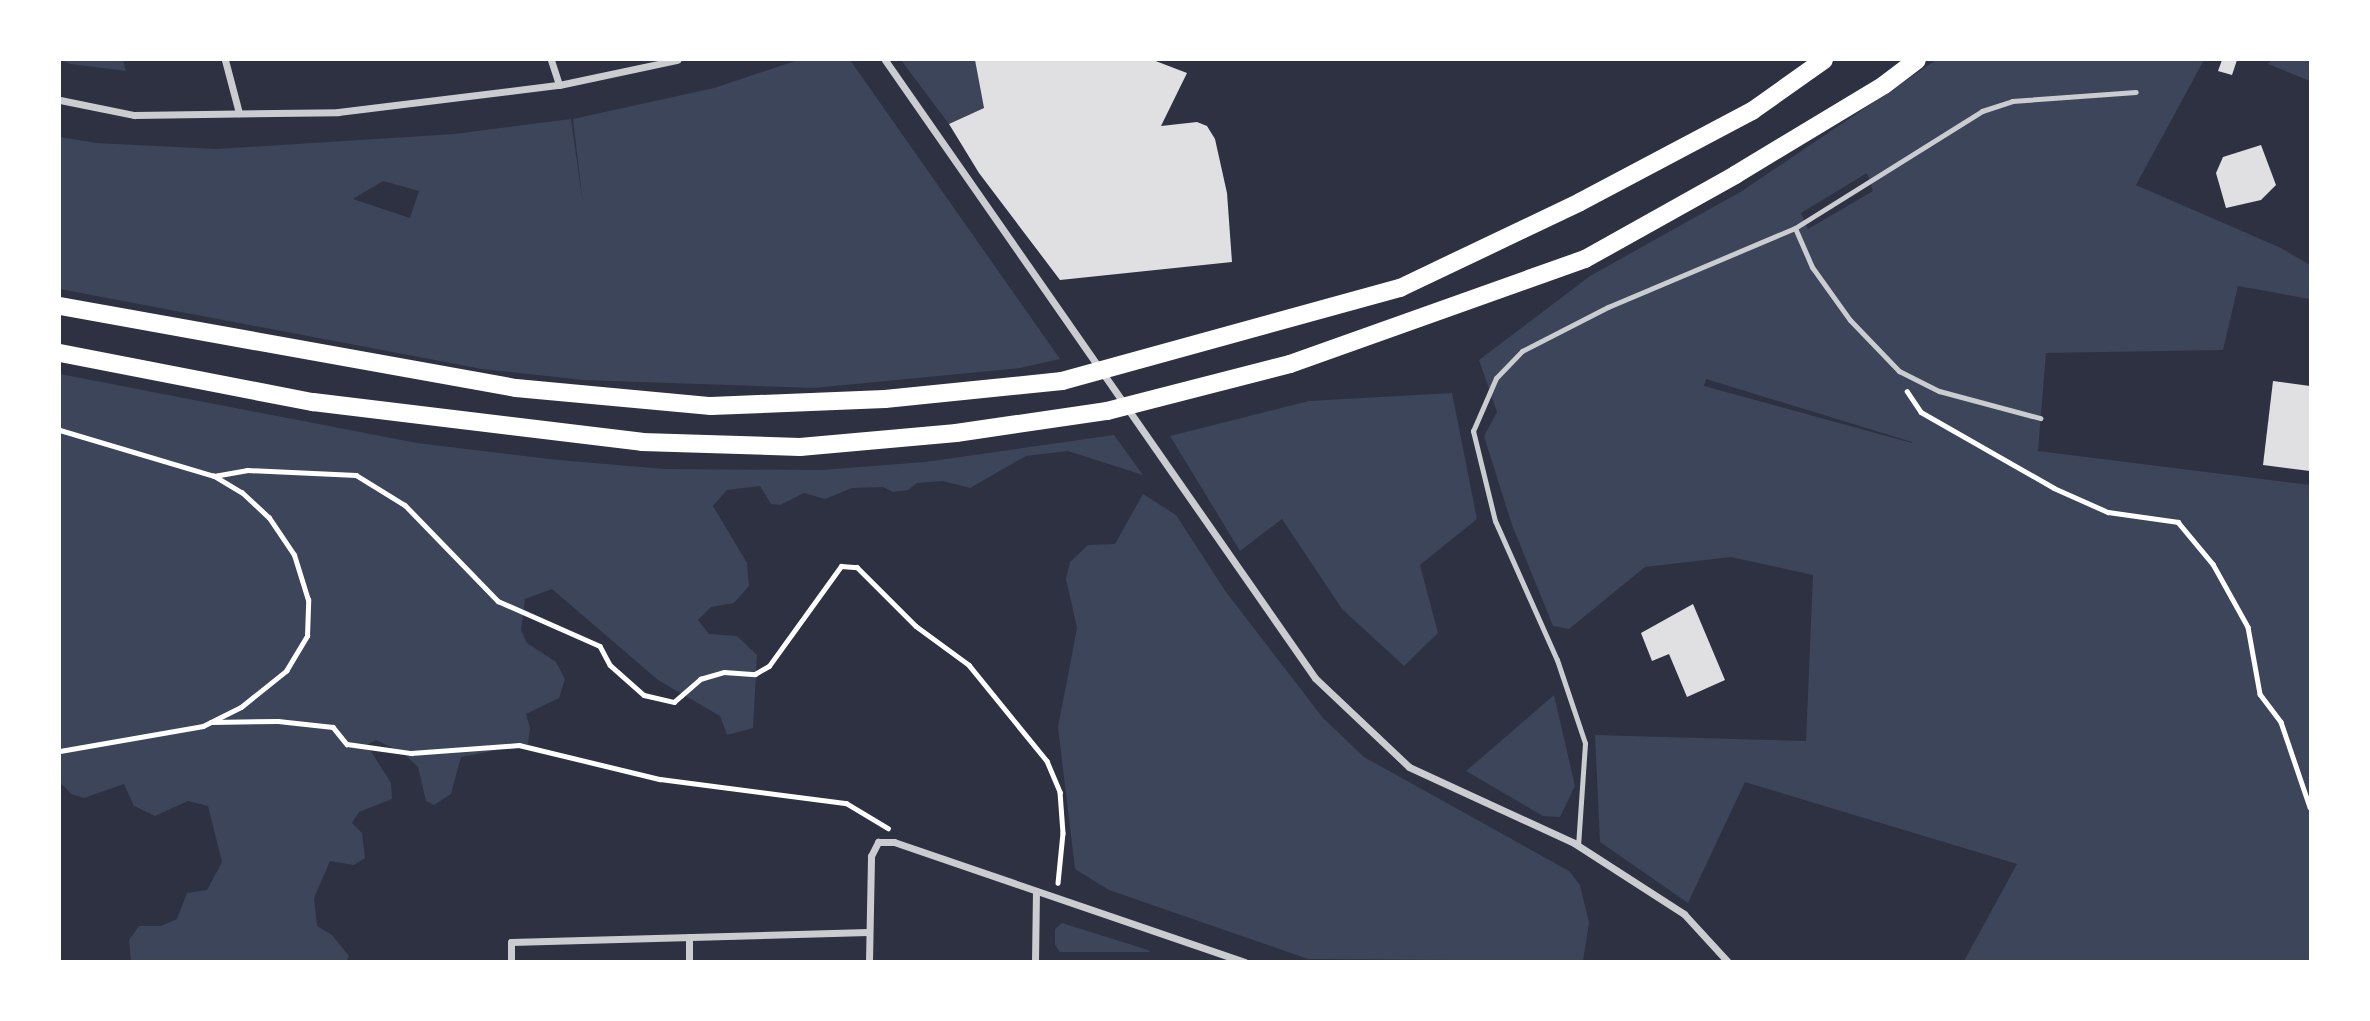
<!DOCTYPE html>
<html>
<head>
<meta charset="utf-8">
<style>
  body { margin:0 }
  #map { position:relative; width:2370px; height:1021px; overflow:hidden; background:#2d3142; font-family:Poppins,sans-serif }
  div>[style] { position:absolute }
  .green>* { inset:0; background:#3c4559 }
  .building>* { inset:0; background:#e0e0e3 }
  .path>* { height:4.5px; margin:-2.25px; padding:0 2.25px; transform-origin:2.25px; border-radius:2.25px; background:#fff }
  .service>* { height:5px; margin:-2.5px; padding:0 2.5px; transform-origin:2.5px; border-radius:2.5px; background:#caccd0 }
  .minor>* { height:7px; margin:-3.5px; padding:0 3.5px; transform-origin:3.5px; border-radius:3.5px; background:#caccd0 }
  .trunk>* { height:18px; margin:-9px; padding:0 9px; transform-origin:9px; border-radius:9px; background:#fff }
  span { translate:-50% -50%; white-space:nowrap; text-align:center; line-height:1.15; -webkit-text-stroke:6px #fff; paint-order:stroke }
  .frame { position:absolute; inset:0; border:61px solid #fff; pointer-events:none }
</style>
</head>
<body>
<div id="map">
  <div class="green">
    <div style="clip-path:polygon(60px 60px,123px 60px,126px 71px,71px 64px)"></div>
    <div style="clip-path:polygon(evenodd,798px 60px,850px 60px,1060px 359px,1020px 368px,814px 388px,583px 380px,482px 369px,60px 289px,60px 137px,96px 143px,217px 149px,454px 134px,571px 119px,583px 205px,573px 119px,714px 88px,798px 60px,383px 181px,419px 191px,410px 218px,353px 199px,383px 181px)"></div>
    <div style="clip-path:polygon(901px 60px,975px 60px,984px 108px,949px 124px)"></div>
    <div style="clip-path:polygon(evenodd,1936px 60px,2204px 60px,2136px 185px,2281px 248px,2310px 265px,2310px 299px,2238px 286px,2223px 350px,2046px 353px,2038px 451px,2310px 485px,2310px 961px,1964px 961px,2017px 864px,1745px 782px,1688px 903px,1600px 842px,1595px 735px,1806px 741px,1813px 575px,1731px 557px,1645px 567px,1569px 629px,1553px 626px,1512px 525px,1484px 436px,1497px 412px,1479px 360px,1590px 276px,1742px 191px,1936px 60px,1867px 173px,1873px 191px,1808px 229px,1801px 213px,1867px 173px,1936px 60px,1706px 379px,1912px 442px,1912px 443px,1704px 386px,1706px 379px)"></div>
    <div style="clip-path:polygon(2271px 60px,2310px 60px,2310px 81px,2268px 64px)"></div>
    <div style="clip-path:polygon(60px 374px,417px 443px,558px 460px,665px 469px,821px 470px,925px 462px,1114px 435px,1143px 475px,1068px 451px,1026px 456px,970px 488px,943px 481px,917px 483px,908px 490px,893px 492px,883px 487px,852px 488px,825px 499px,804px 493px,780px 505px,771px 504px,760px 486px,727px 490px,713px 506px,747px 563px,749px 586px,734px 603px,711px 607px,698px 620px,709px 634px,737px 636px,757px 655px,753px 728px,727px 735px,720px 716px,658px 680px,552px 589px,525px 599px,521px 630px,527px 643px,556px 662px,565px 679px,559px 698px,526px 714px,530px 728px,528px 744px,461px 757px,451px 794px,434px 805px,426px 801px,418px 767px,403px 753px,376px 740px,367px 745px,391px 783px,392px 799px,359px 812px,352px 823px,362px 833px,365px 858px,354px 865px,330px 861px,314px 898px,317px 926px,332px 935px,349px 956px,347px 961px,131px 961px,129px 940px,139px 926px,161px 926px,177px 919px,187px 893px,207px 890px,222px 862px,208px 806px,188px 801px,155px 816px,134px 806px,124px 784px,84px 798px,71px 794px,60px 782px)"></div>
    <div style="clip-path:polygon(1452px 393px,1477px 519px,1420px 565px,1438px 633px,1404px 666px,1342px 609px,1282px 519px,1240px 551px,1170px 436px,1309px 401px)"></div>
    <div style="clip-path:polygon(1143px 494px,1176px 515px,1226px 592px,1323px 718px,1364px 757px,1569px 871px,1580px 885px,1589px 923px,1583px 961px,1308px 959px,1109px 890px,1075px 869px,1058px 727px,1077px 628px,1066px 579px,1070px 562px,1088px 545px,1115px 544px)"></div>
    <div style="clip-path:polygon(1554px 695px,1575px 786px,1560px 817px,1543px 816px,1466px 771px)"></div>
    <div style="clip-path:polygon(1062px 923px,1148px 950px,1150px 952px,1060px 952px,1055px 945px,1055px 929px)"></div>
  </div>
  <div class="building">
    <div style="clip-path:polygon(975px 60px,1153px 60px,1187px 73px,1161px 126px,1197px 122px,1207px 126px,1215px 139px,1227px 193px,1232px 262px,1060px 280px,979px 173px,949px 124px,984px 108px)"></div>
    <div style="clip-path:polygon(2222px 60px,2237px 60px,2232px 75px,2218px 71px)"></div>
    <div style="clip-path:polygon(2261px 145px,2276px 185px,2261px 200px,2226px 208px,2216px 173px,2223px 157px)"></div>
    <div style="clip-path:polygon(2273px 381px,2310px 386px,2310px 471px,2263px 465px)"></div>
    <div style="clip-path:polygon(1693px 604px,1725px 680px,1687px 697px,1669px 654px,1652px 661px,1641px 633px)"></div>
  </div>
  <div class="path">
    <div style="left:1907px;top:391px;width:25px;rotate:56deg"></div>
    <div style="left:1921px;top:412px;width:153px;rotate:29.7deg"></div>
    <div style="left:2054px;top:488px;width:59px;rotate:24deg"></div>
    <div style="left:2108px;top:512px;width:71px;rotate:8.1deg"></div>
    <div style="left:2178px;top:522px;width:55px;rotate:50.2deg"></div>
    <div style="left:2213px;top:564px;width:72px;rotate:60.9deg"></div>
    <div style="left:2248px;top:627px;width:68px;rotate:79.8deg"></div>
    <div style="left:2260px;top:694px;width:35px;rotate:53deg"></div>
    <div style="left:2281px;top:722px;width:90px;rotate:71.2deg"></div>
    <div style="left:60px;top:430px;width:161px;rotate:16.6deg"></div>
    <div style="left:214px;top:476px;width:34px;rotate:-10deg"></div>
    <div style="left:247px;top:470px;width:109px;rotate:2.6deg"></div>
    <div style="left:356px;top:475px;width:57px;rotate:31.5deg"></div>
    <div style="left:405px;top:505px;width:134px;rotate:45.9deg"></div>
    <div style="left:498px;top:601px;width:111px;rotate:23.8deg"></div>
    <div style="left:600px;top:646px;width:21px;rotate:62deg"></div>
    <div style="left:610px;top:665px;width:45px;rotate:41.4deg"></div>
    <div style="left:644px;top:695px;width:31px;rotate:13deg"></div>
    <div style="left:674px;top:702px;width:35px;rotate:-41deg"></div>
    <div style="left:700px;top:679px;width:25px;rotate:-16deg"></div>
    <div style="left:724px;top:672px;width:31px;rotate:4deg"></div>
    <div style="left:755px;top:674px;width:16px;rotate:-30deg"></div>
    <div style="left:769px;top:666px;width:123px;rotate:-54.2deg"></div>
    <div style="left:841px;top:566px;width:16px;rotate:4deg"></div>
    <div style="left:857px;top:567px;width:83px;rotate:45deg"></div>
    <div style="left:916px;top:626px;width:66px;rotate:36.3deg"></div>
    <div style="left:969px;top:665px;width:124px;rotate:50.9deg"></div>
    <div style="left:1047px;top:761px;width:34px;rotate:67deg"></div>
    <div style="left:1060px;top:792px;width:41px;rotate:85.8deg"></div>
    <div style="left:1063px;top:833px;width:50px;rotate:95.7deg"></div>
    <div style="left:211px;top:722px;width:67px;rotate:-0.9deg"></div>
    <div style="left:278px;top:721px;width:55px;rotate:6.2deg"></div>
    <div style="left:333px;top:727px;width:22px;rotate:51deg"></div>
    <div style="left:347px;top:744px;width:65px;rotate:8deg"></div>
    <div style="left:411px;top:753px;width:108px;rotate:-4.2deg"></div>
    <div style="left:519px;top:745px;width:145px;rotate:13.6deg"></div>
    <div style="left:660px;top:779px;width:188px;rotate:7.4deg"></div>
    <div style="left:846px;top:803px;width:49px;rotate:30.8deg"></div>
    <div style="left:60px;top:751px;width:145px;rotate:-9.9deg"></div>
    <div style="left:203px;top:726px;width:42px;rotate:-26.6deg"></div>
    <div style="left:241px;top:707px;width:58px;rotate:-38.7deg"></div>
    <div style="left:286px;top:671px;width:41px;rotate:-59deg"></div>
    <div style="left:307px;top:636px;width:36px;rotate:-88deg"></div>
    <div style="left:308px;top:600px;width:47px;rotate:-107.3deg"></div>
    <div style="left:294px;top:555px;width:45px;rotate:-124deg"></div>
    <div style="left:269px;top:518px;width:37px;rotate:-137deg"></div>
    <div style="left:242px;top:493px;width:33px;rotate:-149deg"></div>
  </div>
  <div class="service">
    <div style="left:1795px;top:228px;width:221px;rotate:-32deg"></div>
    <div style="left:1982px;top:111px;width:32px;rotate:-18deg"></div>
    <div style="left:2012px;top:101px;width:124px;rotate:-4.2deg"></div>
    <div style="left:1578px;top:846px;width:103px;rotate:-86.1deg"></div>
    <div style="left:1585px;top:743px;width:88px;rotate:-108.6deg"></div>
    <div style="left:1557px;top:660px;width:152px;rotate:-114deg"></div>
    <div style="left:1495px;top:521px;width:93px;rotate:-103.7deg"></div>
    <div style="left:1473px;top:431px;width:58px;rotate:-66.5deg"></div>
    <div style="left:1496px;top:378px;width:37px;rotate:-46deg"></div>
    <div style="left:1522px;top:351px;width:97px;rotate:-27.1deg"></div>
    <div style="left:1608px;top:307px;width:203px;rotate:-22.9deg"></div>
    <div style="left:1795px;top:228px;width:43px;rotate:66.4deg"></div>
    <div style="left:1812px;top:267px;width:65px;rotate:54.4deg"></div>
    <div style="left:1850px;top:320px;width:71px;rotate:46.1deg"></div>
    <div style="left:1899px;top:371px;width:45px;rotate:26.6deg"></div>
    <div style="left:1939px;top:391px;width:105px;rotate:15deg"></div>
  </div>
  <div class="minor">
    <div style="left:225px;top:60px;width:55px;rotate:75.2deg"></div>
    <div style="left:551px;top:60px;width:26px;rotate:72deg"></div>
    <div style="left:885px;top:60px;width:753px;rotate:55.17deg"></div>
    <div style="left:1315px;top:678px;width:129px;rotate:43.4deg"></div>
    <div style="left:1409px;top:767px;width:182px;rotate:24.7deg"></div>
    <div style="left:1574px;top:843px;width:131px;rotate:32.8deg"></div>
    <div style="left:1684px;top:914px;width:65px;rotate:47.5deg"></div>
    <div style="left:60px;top:100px;width:76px;rotate:11.5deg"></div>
    <div style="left:134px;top:115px;width:204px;rotate:-0.8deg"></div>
    <div style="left:338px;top:112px;width:223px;rotate:-7deg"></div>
    <div style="left:559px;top:85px;width:121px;rotate:-12deg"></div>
    <div style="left:511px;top:962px;width:20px;rotate:-90deg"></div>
    <div style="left:511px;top:942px;width:357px;rotate:-1.6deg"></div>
    <div style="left:689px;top:962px;width:25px;rotate:-90deg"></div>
    <div style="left:869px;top:962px;width:106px;rotate:-88.9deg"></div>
    <div style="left:871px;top:856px;width:16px;rotate:-63deg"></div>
    <div style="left:878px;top:842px;width:16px"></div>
    <div style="left:894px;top:842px;width:371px;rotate:18.9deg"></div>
    <div style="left:1035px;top:962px;width:71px;rotate:-89.2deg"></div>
  </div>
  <div class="trunk">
    <div style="left:60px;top:306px;width:463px;rotate:10.2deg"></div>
    <div style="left:516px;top:388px;width:196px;rotate:5.3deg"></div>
    <div style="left:711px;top:406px;width:174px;rotate:-2.3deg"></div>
    <div style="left:885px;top:399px;width:178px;rotate:-5.8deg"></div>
    <div style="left:1062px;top:381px;width:351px;rotate:-15.4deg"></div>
    <div style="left:1400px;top:288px;width:199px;rotate:-25.5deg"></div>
    <div style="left:1580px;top:202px;width:195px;rotate:-27.9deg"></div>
    <div style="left:1752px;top:111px;width:88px;rotate:-35.3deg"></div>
    <div style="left:60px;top:353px;width:258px;rotate:11deg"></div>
    <div style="left:313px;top:402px;width:331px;rotate:6.9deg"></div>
    <div style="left:642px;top:442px;width:158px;rotate:1.8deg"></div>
    <div style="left:800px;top:447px;width:157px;rotate:-5.1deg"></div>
    <div style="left:956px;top:433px;width:153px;rotate:-8.3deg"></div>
    <div style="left:1107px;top:411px;width:189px;rotate:-14.4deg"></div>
    <div style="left:1290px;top:364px;width:313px;rotate:-19.6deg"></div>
    <div style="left:1585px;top:259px;width:172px;rotate:-29.2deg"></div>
    <div style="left:1735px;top:175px;width:174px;rotate:-31.1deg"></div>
    <div style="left:1884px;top:85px;width:41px;rotate:-37.1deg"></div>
  </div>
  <div class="frame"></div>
</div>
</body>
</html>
